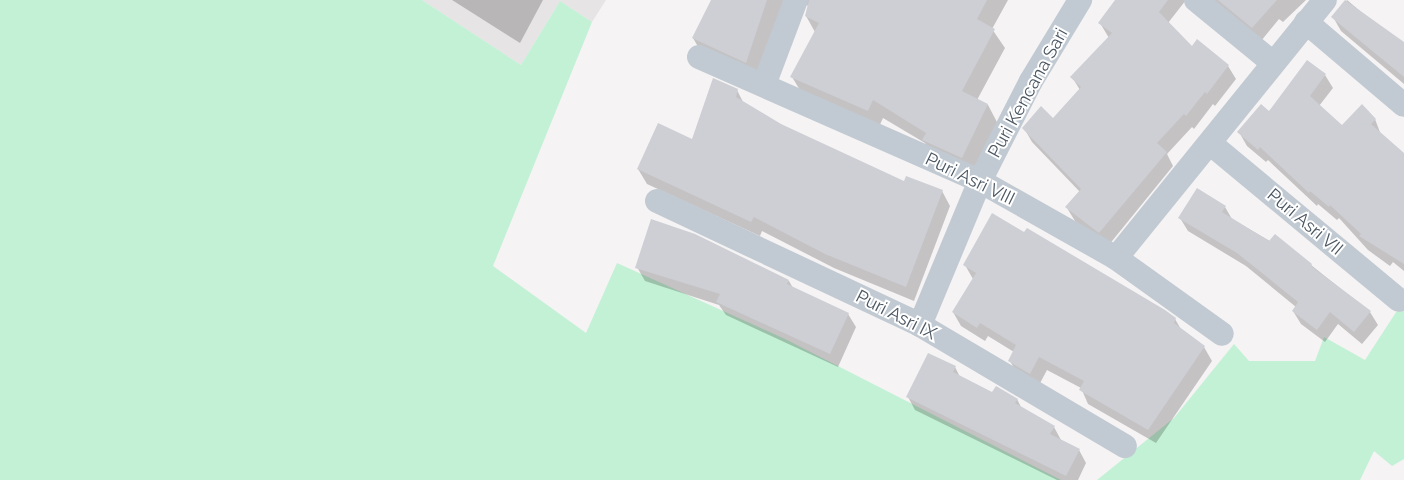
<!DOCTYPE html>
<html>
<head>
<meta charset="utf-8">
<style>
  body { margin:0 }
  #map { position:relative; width:1404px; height:480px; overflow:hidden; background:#f5f3f3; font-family:Raleway,sans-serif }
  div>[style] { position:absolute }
  .education>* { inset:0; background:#e6e4e5 }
  .green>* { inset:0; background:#c3f1d5 }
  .shadow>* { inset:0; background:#0003 }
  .building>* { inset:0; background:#cdcfd5 }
  .street>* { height:24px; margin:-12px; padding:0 12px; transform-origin:12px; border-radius:12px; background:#c1cad2 }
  span { translate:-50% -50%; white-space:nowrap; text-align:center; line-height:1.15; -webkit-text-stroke:4px #fff; paint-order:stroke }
  .street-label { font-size:18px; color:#4a5661 }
</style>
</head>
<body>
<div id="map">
  <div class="education">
    <div style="clip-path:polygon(422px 0,606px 0,592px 22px,560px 1px,521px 65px)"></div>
  </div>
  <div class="green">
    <div style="clip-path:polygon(0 0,422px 0,521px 65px,560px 1px,592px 22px,493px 266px,586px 333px,617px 263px,785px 339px,1061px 480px,0 480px)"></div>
    <div style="clip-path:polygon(1404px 300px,1404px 459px,1392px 466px,1374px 451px,1360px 480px,1097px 480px,1174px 418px,1234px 344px,1249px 361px,1315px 361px,1324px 337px,1365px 360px)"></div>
  </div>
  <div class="shadow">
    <div style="clip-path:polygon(452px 0,543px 0,520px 43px)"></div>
    <div style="clip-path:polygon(713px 0,1008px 0,992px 29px,1005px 48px,977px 100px,988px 105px,998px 124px,973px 176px,934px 159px,925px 143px,883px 118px,878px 129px,803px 95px,792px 77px,815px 32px,806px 16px,809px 6px,806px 5px,757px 81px,704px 57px,693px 38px)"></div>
    <div style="clip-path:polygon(1117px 0,1186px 0,1168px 23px,1192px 47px,1228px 66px,1236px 79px,1215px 106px,1213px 104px,1194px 129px,1192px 127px,1167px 154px,1173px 166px,1108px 246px,1075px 221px,1067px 208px,1080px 192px,1032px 142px,1024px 128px,1053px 120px,1080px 90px,1072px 77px,1109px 38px,1100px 23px)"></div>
    <div style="clip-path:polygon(1209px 0,1306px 0,1283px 22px,1279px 19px,1261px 41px)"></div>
    <div style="clip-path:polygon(1347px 0,1404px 48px,1404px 84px,1341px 31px,1333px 17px)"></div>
    <div style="clip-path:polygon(1325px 75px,1333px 88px,1319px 106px,1342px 127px,1375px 119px,1381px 135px,1404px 155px,1404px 271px,1393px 262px,1390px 266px,1368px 250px,1339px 218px,1337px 220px,1318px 204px,1317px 206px,1268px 160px,1266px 162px,1247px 146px,1239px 132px)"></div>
    <div style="clip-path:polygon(737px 90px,744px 104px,781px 125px,905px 183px,942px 191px,950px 206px,914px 301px,834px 268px,762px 231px,760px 236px,647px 184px,638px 169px,693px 140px)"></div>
    <div style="clip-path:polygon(1225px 207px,1232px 219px,1311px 265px,1370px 312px,1378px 325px,1362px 344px,1338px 324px,1325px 342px,1301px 324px,1293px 311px,1296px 307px,1246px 266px,1188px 231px,1180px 218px)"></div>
    <div style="clip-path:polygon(965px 265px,1175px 319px,1182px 331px,1204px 347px,1212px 361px,1156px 443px,1088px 404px,1081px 388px,1047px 370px,1038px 387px,1018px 375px,1010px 361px,1014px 352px,988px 336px,985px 341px,961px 326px,953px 312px,973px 279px)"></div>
    <div style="clip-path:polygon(637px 267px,789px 281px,793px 288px,848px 314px,856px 327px,838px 367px,726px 315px,719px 305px,645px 281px)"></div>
    <div style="clip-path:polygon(955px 367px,960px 377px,993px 394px,1017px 399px,1022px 409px,1054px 427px,1061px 440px,1079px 450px,1086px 463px,1078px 480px,1057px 480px,915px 410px,908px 397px)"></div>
  </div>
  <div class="building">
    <div style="clip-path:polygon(711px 0,767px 0,746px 63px,692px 38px)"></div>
    <div style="clip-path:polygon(809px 0,987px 0,977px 19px,995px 29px,962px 91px,988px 104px,962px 158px,922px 140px,926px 133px,873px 100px,868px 111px,790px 77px,819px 23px,805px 16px)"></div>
    <div style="clip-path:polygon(1115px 0,1168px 0,1159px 12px,1192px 46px,1197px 39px,1229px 65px,1207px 94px,1205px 92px,1186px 116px,1184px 114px,1157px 143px,1167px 152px,1099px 233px,1065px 207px,1081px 189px,1022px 128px,1041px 106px,1053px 118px,1081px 87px,1070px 77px,1112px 33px,1098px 23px)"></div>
    <div style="clip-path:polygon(1218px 0,1277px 0,1252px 28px)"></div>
    <div style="clip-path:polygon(1345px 0,1404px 42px,1404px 77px,1331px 17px)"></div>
    <div style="clip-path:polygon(1307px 60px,1326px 74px,1310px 96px,1342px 125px,1362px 104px,1376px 119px,1371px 124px,1404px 153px,1404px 264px,1359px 236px,1361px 234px,1330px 205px,1329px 207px,1310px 191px,1309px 193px,1260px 147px,1258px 150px,1237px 132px,1261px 104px,1269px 111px)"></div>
    <div style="clip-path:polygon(713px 78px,738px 89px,736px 97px,781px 124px,904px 181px,906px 176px,943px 190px,906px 287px,825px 254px,754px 217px,751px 222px,637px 169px,658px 123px,692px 139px)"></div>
    <div style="clip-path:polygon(1197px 188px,1226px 206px,1222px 212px,1269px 241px,1275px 234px,1312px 264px,1311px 266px,1371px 311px,1354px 332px,1330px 312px,1317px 330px,1292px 311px,1298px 302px,1237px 253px,1178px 218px)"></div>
    <div style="clip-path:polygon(992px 213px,1024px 232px,1027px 228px,1165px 310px,1176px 318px,1174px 323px,1205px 346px,1148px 430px,1079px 390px,1084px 381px,1039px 357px,1030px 374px,1008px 361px,1016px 345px,980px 323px,977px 328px,952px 312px,976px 273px,963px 265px)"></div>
    <div style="clip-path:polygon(651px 219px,695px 234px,789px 280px,787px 284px,849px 313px,830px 354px,716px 302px,720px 294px,635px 268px)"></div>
    <div style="clip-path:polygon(928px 353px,956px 366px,953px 372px,992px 392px,996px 386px,1018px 399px,1015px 403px,1055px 426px,1050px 434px,1080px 449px,1066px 476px,906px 397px)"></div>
  </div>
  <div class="street">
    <div style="left:1196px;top:0;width:99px;rotate:39.3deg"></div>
    <div style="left:1306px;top:22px;width:128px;rotate:40.3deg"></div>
    <div style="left:699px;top:57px;width:307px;rotate:23.8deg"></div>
    <div style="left:980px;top:181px;width:156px;rotate:29.5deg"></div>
    <div style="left:1116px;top:258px;width:130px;rotate:35.6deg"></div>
    <div style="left:764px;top:85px;width:91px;rotate:-69.4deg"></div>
    <div style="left:1211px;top:144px;width:244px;rotate:39.7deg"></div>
    <div style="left:657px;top:201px;width:291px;rotate:25.2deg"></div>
    <div style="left:920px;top:325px;width:238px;rotate:30.6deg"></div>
    <div style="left:1116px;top:258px;width:332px;rotate:-51deg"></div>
    <div style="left:920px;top:325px;width:156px;rotate:-67.4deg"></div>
    <div style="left:980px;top:181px;width:112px;rotate:-63deg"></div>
    <div style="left:1031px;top:81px;width:95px;rotate:-58.8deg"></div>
  </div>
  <div class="street-label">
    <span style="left:1028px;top:93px;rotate:-61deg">Puri Kencana Sari</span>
    <span style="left:970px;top:179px;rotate:26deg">Puri Asri VIII</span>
    <span style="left:1305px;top:222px;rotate:40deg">Puri Asri VII</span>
    <span style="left:896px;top:315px;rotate:27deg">Puri Asri IX</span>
  </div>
</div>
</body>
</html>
